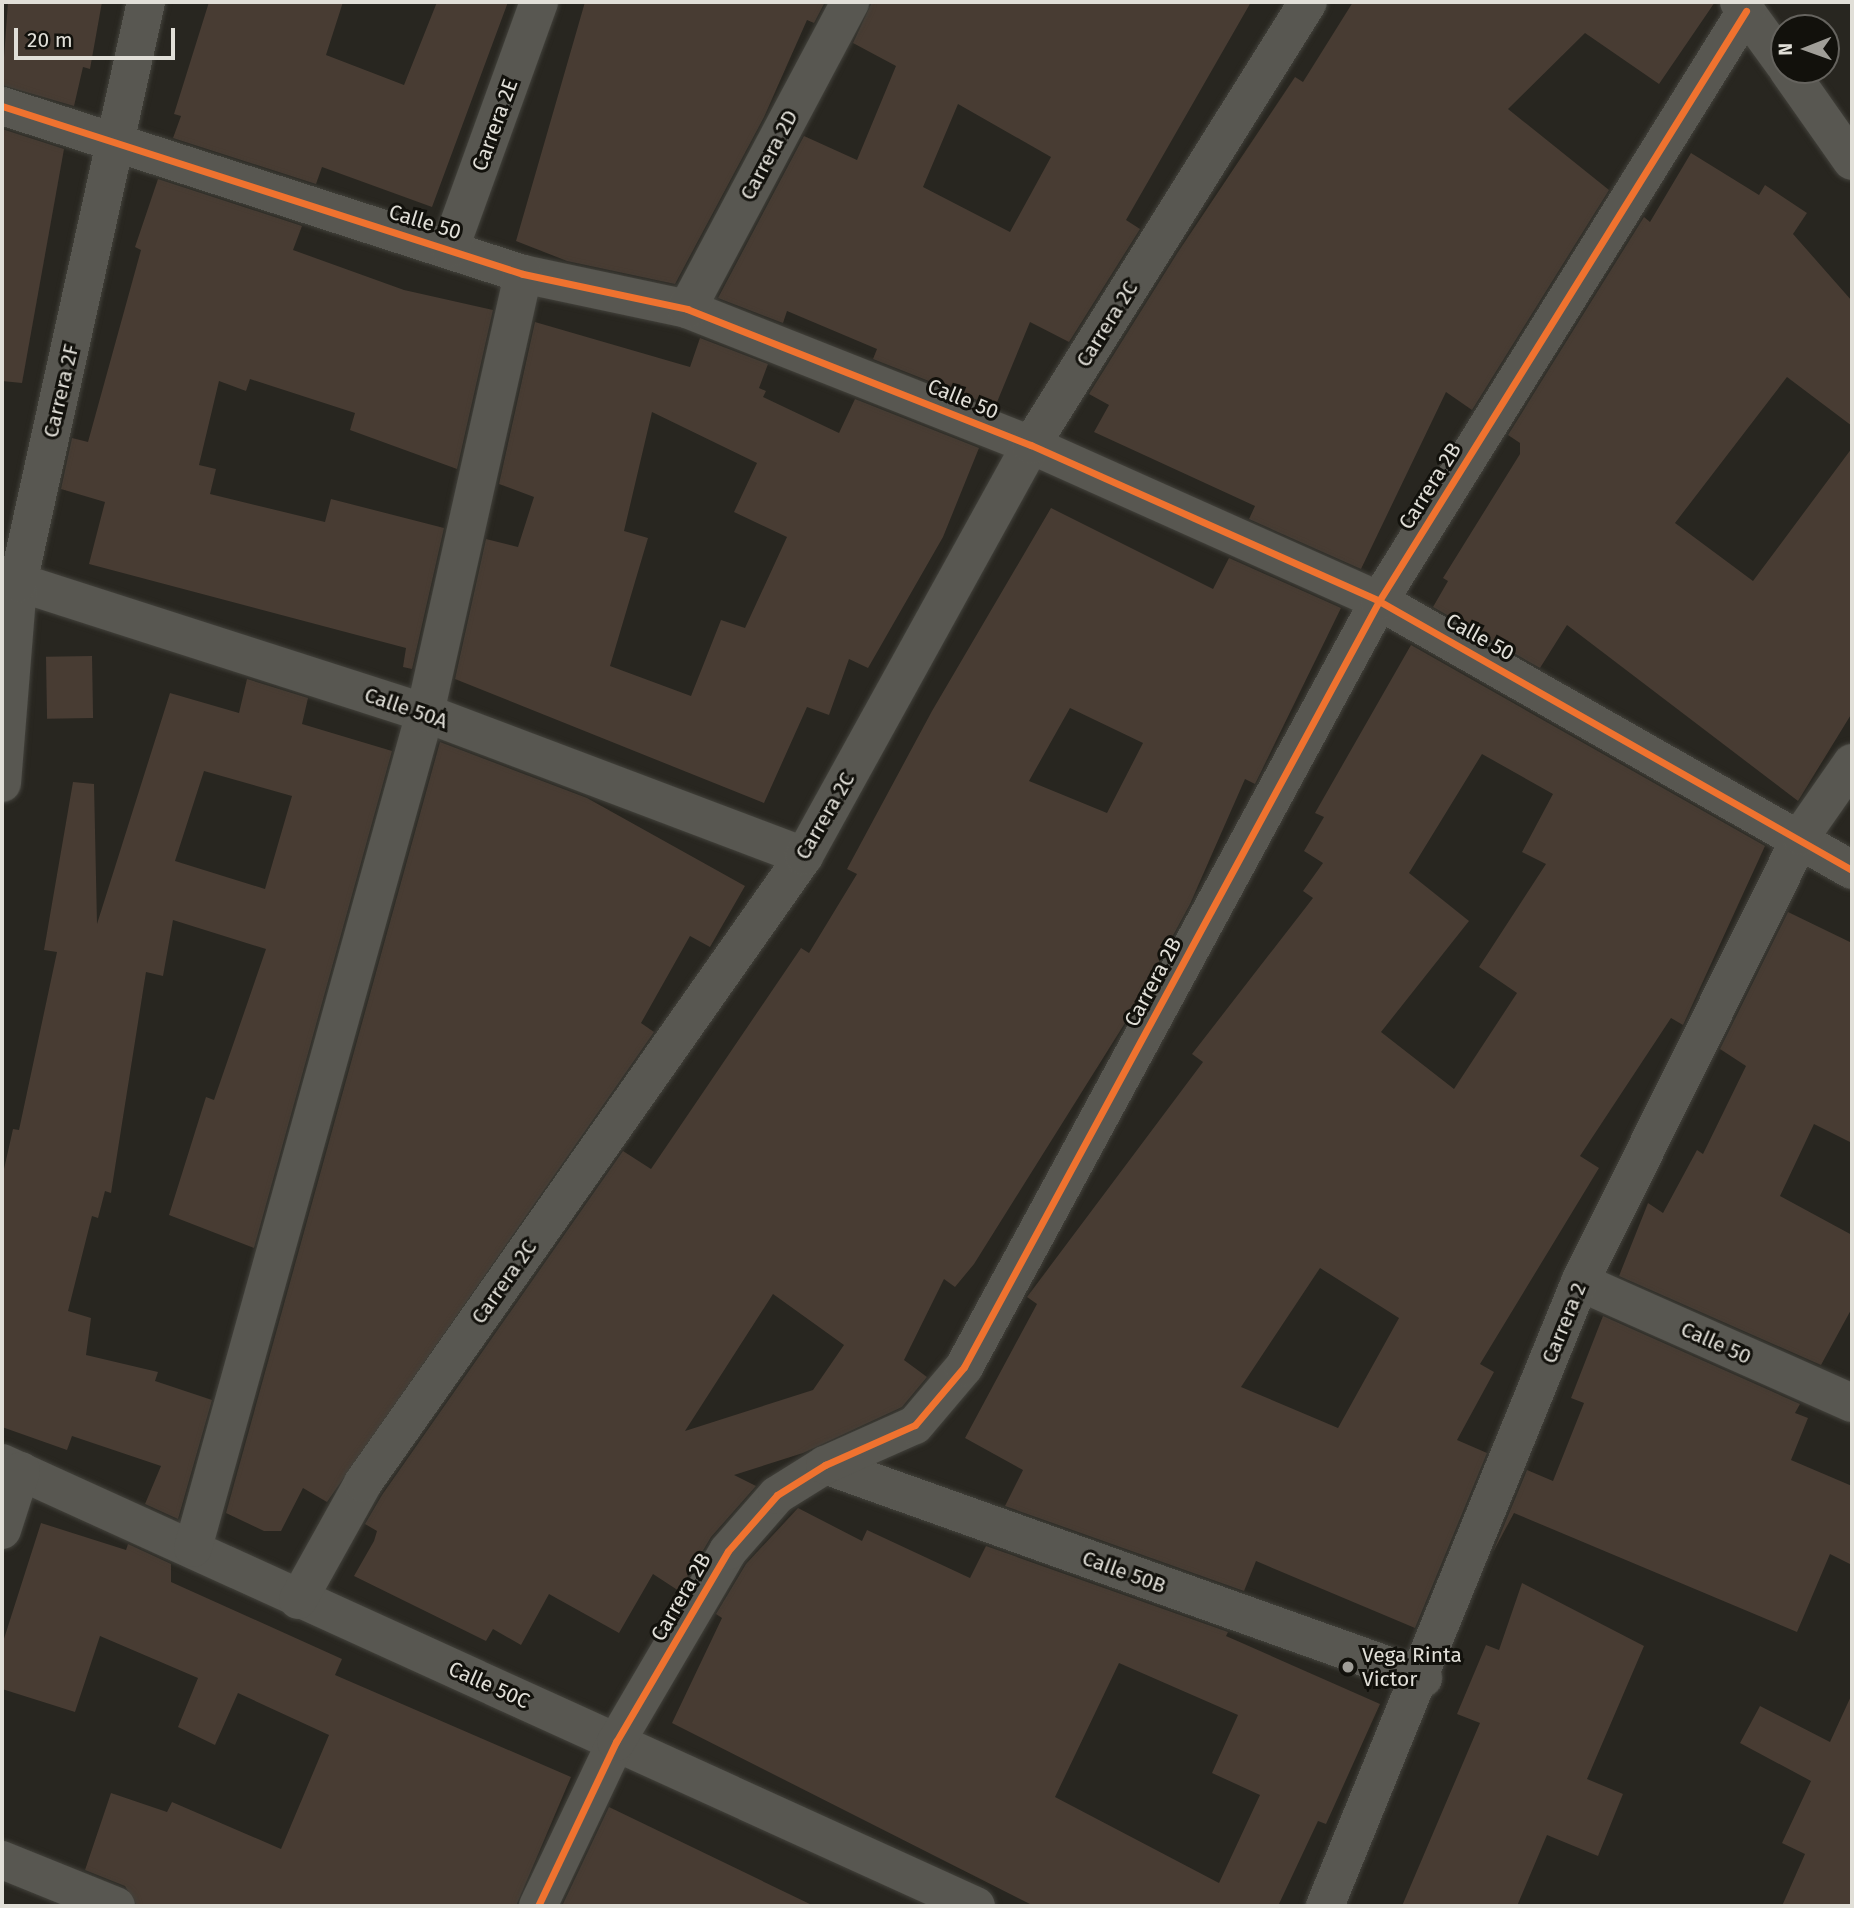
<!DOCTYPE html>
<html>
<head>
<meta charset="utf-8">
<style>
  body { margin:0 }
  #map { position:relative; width:1854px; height:1908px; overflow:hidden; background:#282620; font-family:"Fira Sans",sans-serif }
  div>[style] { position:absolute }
  .building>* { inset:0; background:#483c33; transform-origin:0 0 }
  .roads { filter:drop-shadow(0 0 2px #42413b) drop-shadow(0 0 2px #42413b) }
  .minor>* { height:38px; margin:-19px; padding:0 19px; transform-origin:19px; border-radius:19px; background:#585751 }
  .cycleway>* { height:7px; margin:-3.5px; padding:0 3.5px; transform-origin:3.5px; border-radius:3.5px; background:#ef722f }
  .dots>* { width:19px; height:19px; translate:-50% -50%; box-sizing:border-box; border:4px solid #12110c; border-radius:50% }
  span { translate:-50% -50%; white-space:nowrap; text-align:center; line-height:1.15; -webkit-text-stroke:6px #12110c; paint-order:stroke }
  .street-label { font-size:21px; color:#e1dfd8 }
  .poi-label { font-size:21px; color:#e1dfd8 }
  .left { translate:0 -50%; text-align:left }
  .frame { position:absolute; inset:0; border:4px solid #e1dfd8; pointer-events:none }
  .north { position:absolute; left:1770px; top:14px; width:70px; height:70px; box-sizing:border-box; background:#12110c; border:2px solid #65635e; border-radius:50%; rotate:269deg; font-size:19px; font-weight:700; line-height:28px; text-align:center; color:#e1dfd8 }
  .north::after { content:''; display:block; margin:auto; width:24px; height:32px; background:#a09e98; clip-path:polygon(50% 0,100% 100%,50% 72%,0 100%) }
  .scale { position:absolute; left:14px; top:28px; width:161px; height:32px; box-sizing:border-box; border:4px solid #e1dfd8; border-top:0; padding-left:9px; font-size:21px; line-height:24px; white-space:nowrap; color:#e1dfd8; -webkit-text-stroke:5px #12110c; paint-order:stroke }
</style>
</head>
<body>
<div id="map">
  <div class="building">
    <div style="clip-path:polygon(8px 2px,102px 2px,90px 69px,83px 67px,74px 106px,2px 85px)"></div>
    <div style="clip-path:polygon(209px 2px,343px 2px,326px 55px,404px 85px,437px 2px,508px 2px,432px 207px,322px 167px,316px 184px,173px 138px,181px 116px,174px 114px)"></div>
    <div style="clip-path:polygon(585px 2px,825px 2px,814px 23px,807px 20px,764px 117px,675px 284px,567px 261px,516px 241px)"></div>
    <div style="clip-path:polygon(evenodd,872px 2px,1251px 2px,1126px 220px,1140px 229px,1069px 342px,1030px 322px,995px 407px,873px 359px,877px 349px,787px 311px,783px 323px,718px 298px,804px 136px,857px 160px,896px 66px,853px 43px,872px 2px,958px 104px,1051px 157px,1010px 232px,923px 187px,958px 104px)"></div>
    <div style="clip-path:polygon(1353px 2px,1715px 2px,1659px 84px,1585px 33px,1508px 109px,1609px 190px,1472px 410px,1446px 392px,1361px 569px,1249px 519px,1255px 506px,1094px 432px,1109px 405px,1089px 394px,1178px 252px,1295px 77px,1303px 82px)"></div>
    <div style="clip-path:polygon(2px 129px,64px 149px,22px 383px,2px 381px)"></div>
    <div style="clip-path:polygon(1691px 153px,1759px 195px,1765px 185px,1807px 213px,1793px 234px,1852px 301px,1852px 426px,1787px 377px,1675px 523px,1753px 581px,1852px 448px,1852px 713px,1798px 801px,1567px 625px,1540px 668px,1433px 607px,1448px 581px,1443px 578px,1520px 454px,1520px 443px,1508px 435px,1644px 217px,1650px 222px)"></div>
    <div style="clip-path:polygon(158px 179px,302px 226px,293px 250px,404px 290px,493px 310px,457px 469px,350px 430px,355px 413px,250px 379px,246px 391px,219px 381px,199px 465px,216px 469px,210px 494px,325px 522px,331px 499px,444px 528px,412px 669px,403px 667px,406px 648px,89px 564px,105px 502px,61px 489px,72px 438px,88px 442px,141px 250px,135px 247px)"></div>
    <div style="clip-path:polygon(evenodd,535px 322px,690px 367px,700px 338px,768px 364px,759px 388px,766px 391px,763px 397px,839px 433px,855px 399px,979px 448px,943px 537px,868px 668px,849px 659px,829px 715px,807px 707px,764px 803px,455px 679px,486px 539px,518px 547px,534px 497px,499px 484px,535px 322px,652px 412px,757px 463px,734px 512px,787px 537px,745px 628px,721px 620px,691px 696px,610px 666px,648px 538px,624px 531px,652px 412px)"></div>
    <div style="clip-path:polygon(evenodd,1051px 508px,1213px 589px,1229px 558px,1341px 608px,1255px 784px,1245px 779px,1190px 904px,1130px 1015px,974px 1264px,955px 1287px,944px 1279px,904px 1360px,927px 1377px,902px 1407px,803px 1453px,734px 1475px,756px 1486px,711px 1537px,679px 1591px,653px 1574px,619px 1633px,549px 1594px,521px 1645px,493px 1629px,486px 1641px,354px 1576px,374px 1541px,377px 1531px,365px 1524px,382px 1495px,623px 1151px,651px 1169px,801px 948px,809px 953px,857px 874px,847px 869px,932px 711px,1051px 508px,1070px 708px,1143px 743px,1107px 813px,1029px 781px,1070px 708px,1051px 508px,773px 1294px,844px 1345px,813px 1390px,685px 1431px,773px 1294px)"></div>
    <div style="clip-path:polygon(evenodd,1411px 645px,1765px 846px,1683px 1025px,1671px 1018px,1580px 1156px,1599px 1168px,1480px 1364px,1494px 1372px,1457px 1440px,1487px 1453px,1415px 1628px,1256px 1561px,1244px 1591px,1005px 1506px,1023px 1470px,965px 1438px,1037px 1304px,1027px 1297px,1203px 1062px,1192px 1054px,1313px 898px,1303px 891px,1323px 863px,1304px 851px,1324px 817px,1315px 813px,1411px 645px,1482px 754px,1553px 794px,1522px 852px,1546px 864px,1479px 967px,1517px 993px,1454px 1089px,1381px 1032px,1469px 921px,1409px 873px,1482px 754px,1411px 645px,1320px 1268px,1399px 1318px,1338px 1428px,1241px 1387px,1320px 1268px)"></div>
    <div style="left:92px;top:656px;width:62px;height:46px;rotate:89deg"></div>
    <div style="clip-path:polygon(evenodd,247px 679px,308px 698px,302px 724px,392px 751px,254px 1248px,169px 1215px,206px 1097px,214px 1100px,266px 949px,173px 920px,163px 976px,146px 972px,111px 1193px,105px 1191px,98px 1218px,92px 1216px,68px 1311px,91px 1318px,86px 1355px,158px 1372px,155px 1381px,212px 1400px,178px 1519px,145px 1504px,161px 1466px,72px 1436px,67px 1450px,2px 1427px,2px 1178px,13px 1129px,19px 1130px,57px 952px,44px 950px,73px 782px,94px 784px,97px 924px,170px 693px,239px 713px,247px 679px,204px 771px,292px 796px,265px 889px,175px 861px,204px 771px)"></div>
    <div style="clip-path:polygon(440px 742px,587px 798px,745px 886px,710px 947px,690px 936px,641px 1023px,654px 1032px,327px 1502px,303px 1488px,281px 1531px,264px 1531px,226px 1513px)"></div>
    <div style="clip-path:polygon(1788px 912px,1852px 943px,1852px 1143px,1814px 1124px,1780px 1196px,1852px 1235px,1852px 1308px,1821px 1365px,1619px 1276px,1648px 1203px,1663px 1213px,1697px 1150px,1703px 1154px,1746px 1066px,1720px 1049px)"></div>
    <div style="clip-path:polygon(1603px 1316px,1800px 1404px,1795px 1413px,1808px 1418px,1791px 1460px,1852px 1486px,1852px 1565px,1830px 1554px,1797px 1632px,1514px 1513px,1493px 1552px,1527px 1470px,1553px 1481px,1584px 1403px,1571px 1398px)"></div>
    <div style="clip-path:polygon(evenodd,798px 1508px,862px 1541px,867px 1530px,970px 1578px,986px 1546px,1228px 1632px,1226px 1636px,1380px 1704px,1326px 1824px,1318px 1821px,1278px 1906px,1034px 1906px,672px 1723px,722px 1618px,716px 1614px,746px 1564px,798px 1508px,1119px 1663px,1238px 1715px,1212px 1773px,1260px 1795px,1219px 1883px,1055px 1797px,1119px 1663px)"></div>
    <div style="clip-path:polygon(41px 1523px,126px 1550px,128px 1544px,171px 1564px,171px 1582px,342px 1659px,335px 1675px,571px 1777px,516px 1906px,137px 1906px,125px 1886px,85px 1870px,111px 1793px,167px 1812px,172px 1802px,281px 1849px,329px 1735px,238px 1693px,215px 1745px,178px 1727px,198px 1678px,100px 1636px,75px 1712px,2px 1689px,2px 1645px)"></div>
    <div style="clip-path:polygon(1522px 1583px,1644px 1646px,1587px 1779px,1623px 1794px,1598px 1856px,1547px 1835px,1517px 1906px,1402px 1906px,1480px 1723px,1457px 1714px,1486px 1645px,1499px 1650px)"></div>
    <div style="clip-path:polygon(1852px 1694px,1852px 1906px,1782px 1906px,1805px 1854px,1782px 1843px,1811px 1781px,1740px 1743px,1760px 1706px,1830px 1742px)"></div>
    <div style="clip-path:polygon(609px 1807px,814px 1906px,562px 1906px)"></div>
  </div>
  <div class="roads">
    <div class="minor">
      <div style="left:1739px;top:2px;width:77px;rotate:54deg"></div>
      <div style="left:1788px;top:70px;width:111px;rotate:54.9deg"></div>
      <div style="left:2px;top:106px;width:547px;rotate:17.87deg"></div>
      <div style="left:523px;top:274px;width:168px;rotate:12deg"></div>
      <div style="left:687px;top:309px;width:370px;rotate:21.6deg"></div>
      <div style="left:1031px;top:445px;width:381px;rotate:24.1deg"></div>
      <div style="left:1379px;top:601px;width:544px;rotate:29.63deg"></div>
      <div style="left:450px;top:248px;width:262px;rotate:-70.1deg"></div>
      <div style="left:687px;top:309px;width:348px;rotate:-62deg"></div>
      <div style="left:2px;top:577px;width:444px;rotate:17.8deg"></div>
      <div style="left:425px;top:713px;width:405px;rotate:20.7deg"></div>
      <div style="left:2px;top:783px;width:201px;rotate:-85.4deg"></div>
      <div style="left:18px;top:583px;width:595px;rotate:-77.58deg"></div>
      <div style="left:1580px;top:1282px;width:298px;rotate:24deg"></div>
      <div style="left:2px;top:1463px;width:1070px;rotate:24.46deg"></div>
      <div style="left:825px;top:1465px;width:635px;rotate:19.61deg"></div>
      <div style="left:2px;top:1530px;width:62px;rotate:-72.1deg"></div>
      <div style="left:193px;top:1548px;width:867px;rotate:-74.47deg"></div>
      <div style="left:425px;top:713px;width:450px;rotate:-77.4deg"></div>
      <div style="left:298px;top:1600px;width:134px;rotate:-60.9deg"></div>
      <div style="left:363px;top:1483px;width:767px;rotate:-54.88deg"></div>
      <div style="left:804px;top:856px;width:470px;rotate:-61.1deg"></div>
      <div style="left:1031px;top:445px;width:522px;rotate:-57.98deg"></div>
      <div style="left:2px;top:1860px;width:123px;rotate:22deg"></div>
      <div style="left:538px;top:1906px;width:182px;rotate:-64.6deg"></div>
      <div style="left:616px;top:1742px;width:221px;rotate:-59.6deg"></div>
      <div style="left:728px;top:1551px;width:74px;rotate:-48.8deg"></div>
      <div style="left:777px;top:1495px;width:57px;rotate:-32deg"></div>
      <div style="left:825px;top:1465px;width:98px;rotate:-24deg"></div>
      <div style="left:915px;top:1425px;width:76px;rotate:-49.8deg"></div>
      <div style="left:964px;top:1367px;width:871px;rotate:-61.55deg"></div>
      <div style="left:1379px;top:601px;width:695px;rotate:-58.12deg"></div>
      <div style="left:1325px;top:1906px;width:674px;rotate:-67.77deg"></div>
      <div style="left:1580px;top:1282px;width:498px;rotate:-63.6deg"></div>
      <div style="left:1801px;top:836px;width:89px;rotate:-55.1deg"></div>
    </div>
  </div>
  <div class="cycleway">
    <div style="left:2px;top:106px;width:547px;rotate:17.87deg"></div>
    <div style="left:523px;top:274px;width:168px;rotate:12deg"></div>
    <div style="left:687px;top:309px;width:370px;rotate:21.6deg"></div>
    <div style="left:1031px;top:445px;width:381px;rotate:24.1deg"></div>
    <div style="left:1379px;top:601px;width:544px;rotate:29.63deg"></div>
    <div style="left:538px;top:1906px;width:182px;rotate:-64.6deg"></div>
    <div style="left:616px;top:1742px;width:221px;rotate:-59.6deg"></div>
    <div style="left:728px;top:1551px;width:74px;rotate:-48.8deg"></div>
    <div style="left:777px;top:1495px;width:57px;rotate:-32deg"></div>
    <div style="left:825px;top:1465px;width:98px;rotate:-24deg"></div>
    <div style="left:915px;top:1425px;width:76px;rotate:-49.8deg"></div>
    <div style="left:964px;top:1367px;width:871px;rotate:-61.55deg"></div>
    <div style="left:1379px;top:601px;width:695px;rotate:-58.12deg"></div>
  </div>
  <div class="dots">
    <div style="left:1348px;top:1667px;background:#a09e98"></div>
  </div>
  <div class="street-label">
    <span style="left:495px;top:125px;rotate:-70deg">Carrera 2E</span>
    <span style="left:769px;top:155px;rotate:-62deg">Carrera 2D</span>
    <span style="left:425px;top:222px;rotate:17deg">Calle 50</span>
    <span style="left:1107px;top:324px;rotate:-58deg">Carrera 2C</span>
    <span style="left:61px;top:391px;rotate:-77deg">Carrera 2F</span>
    <span style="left:963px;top:399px;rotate:22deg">Calle 50</span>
    <span style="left:1430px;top:486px;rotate:-58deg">Carrera 2B</span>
    <span style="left:1480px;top:637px;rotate:29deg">Calle 50</span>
    <span style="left:406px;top:708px;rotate:19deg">Calle 50A</span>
    <span style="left:825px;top:816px;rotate:-60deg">Carrera 2C</span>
    <span style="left:1153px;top:982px;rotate:-62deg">Carrera 2B</span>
    <span style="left:504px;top:1282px;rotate:-55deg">Carrera 2C</span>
    <span style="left:1564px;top:1323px;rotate:-68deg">Carrera 2</span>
    <span style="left:1716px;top:1343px;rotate:24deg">Calle 50</span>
    <span style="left:1124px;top:1572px;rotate:20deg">Calle 50B</span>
    <span style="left:681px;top:1597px;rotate:-60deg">Carrera 2B</span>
    <span style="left:489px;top:1685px;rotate:24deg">Calle 50C</span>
  </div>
  <div class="poi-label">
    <span class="left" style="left:1362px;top:1667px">Vega Rinta<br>Victor</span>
  </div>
  <div class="frame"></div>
  <div class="north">N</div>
  <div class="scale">20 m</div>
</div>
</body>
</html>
